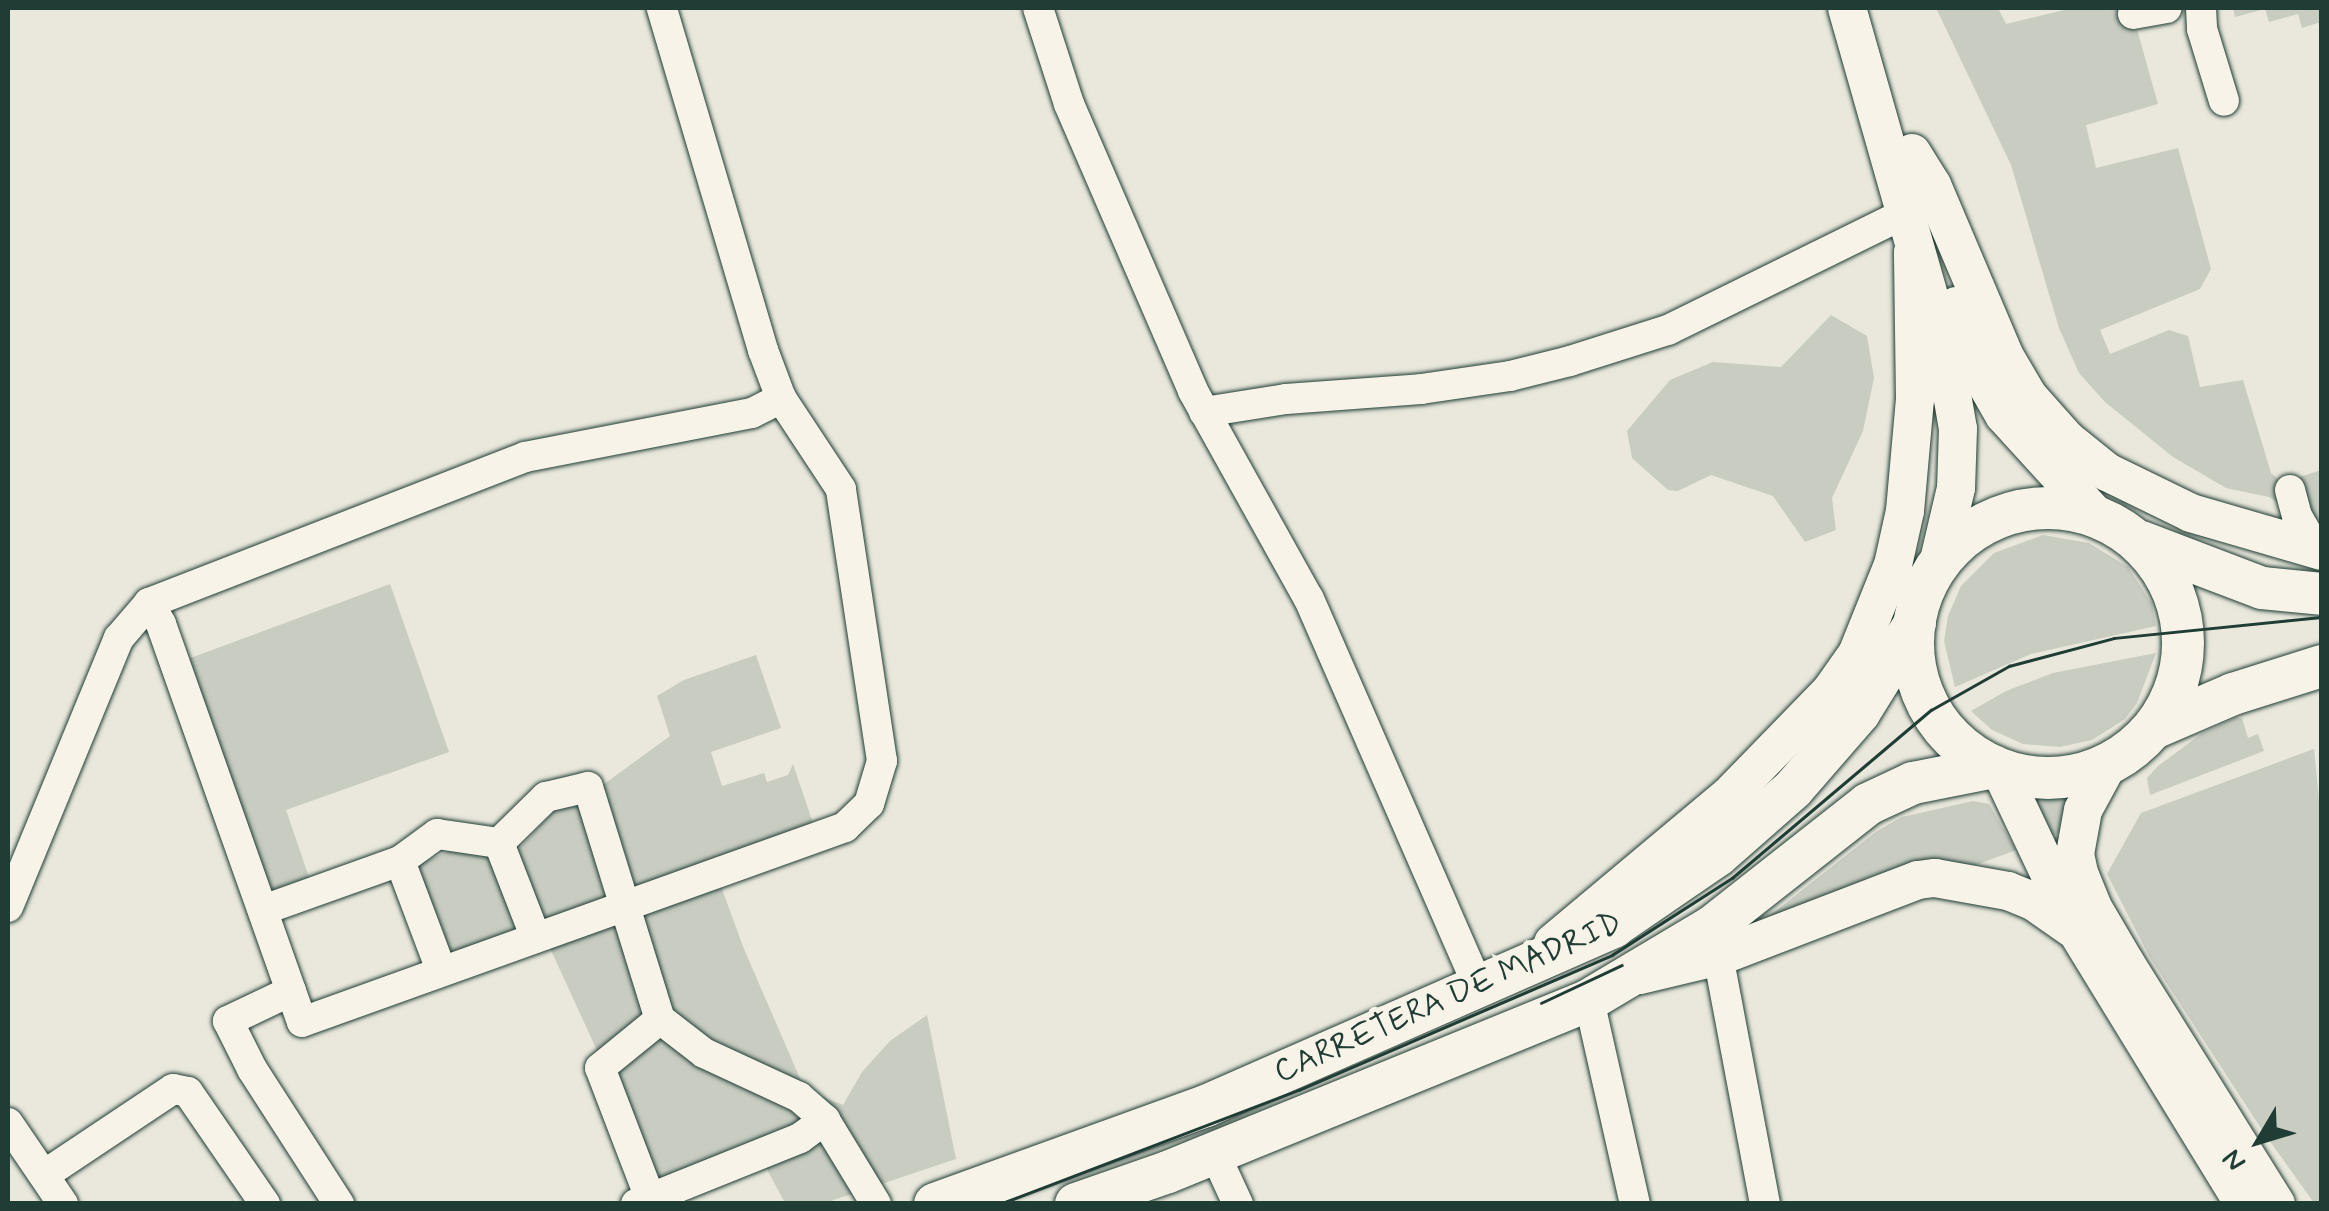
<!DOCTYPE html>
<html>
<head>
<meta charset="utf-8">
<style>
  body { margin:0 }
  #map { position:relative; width:2329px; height:1211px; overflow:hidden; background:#eae8dd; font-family:Mynerve,sans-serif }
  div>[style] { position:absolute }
  .green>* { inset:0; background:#c8ccc1 }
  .roads { filter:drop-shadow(0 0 2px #1f3d34) drop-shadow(0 0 2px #1f3d34) }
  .minor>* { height:30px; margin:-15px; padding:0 15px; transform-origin:15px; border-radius:15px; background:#f7f3e8 }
  .major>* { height:38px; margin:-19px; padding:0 19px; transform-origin:19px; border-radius:19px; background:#f7f3e8 }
  .highway>* { height:42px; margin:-21px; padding:0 21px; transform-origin:21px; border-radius:21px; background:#f7f3e8 }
  .highway>.ring { margin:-21px; padding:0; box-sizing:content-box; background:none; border:42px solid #f7f3e8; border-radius:50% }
  .tram>* { height:2.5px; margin:-1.25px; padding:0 1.25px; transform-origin:1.25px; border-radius:1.25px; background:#1f3d34 }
  span { translate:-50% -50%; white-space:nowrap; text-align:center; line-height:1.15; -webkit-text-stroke:10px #f7f3e8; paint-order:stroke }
  .street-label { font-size:32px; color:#1f3d34 }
  .frame { position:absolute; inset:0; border:10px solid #1f3d34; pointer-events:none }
  .north { position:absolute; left:2209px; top:1091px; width:100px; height:100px; -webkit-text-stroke:8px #f7f3e8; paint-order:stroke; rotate:232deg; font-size:28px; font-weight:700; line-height:40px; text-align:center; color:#1f3d34 }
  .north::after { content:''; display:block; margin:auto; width:35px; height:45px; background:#1f3d34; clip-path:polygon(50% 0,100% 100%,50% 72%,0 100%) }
</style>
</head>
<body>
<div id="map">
  <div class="green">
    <div style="clip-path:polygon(1936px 8px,1998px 8px,2006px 24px,2072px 8px,2131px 8px,2158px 104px,2086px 125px,2096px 168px,2178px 148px,2211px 269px,2200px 289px,2100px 330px,2110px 354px,2169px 330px,2188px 336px,2200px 387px,2243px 380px,2271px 473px,2290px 490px,2297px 478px,2321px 470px,2321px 529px,2269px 497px,2226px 488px,2173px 457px,2105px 402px,2079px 373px,2059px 328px,2011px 165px)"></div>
    <div style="clip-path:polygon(2233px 8px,2321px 8px,2321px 22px,2302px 28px,2298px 14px,2269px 22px,2265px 9px,2235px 17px)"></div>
    <div style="clip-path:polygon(1831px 315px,1867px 336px,1874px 378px,1863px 431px,1832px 498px,1836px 530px,1805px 542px,1773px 496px,1711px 475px,1678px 491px,1668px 490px,1632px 458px,1627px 431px,1670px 380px,1713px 362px,1781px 367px)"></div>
    <div style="clip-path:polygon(2043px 535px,2089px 543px,2128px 567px,2152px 604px,2156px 626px,2031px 654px,1955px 687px,1944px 641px,1948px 616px,1961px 586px,1994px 553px)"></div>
    <div style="clip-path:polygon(390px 584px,449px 752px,286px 810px,310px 880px,271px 896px,188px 659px)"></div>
    <div style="clip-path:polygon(2156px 653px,2137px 703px,2125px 719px,2092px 740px,2060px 747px,2023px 744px,1992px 730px,1971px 711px,2006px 691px,2053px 673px)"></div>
    <div style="clip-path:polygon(756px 655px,781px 728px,711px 752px,722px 786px,764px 773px,767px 782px,788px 775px,793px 764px,814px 826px,711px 859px,744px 949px,805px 1090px,843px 1105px,862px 1072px,890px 1041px,927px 1015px,956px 1159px,825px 1203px,785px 1203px,755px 1147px,657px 1181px,538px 922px,446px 958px,416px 866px,451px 850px,513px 855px,554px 811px,600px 787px,670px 736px,657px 696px,684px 680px)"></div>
    <div style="clip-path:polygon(2235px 718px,2242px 718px,2248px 738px,2258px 734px,2264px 751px,2150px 795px,2147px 778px,2158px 766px,2201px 734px)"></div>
    <div style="clip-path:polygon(2314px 749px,2322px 829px,2321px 1204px,2314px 1203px,2264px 1133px,2149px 956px,2107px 874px,2141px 813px)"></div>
    <div style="clip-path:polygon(2081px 790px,2066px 830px,2042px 839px,2020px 792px)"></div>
    <div style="clip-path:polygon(1973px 801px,1989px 804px,2016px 850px,1976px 865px,1920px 860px,1865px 879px,1867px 887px,1738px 941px,1877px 831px,1902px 817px)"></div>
  </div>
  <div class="roads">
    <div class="minor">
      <div style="left:1038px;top:8px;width:101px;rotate:72.1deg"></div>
      <div style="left:1069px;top:104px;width:313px;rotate:66.6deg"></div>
      <div style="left:1193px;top:391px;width:238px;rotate:60.9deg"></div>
      <div style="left:1309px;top:599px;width:425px;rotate:66.4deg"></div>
      <div style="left:2201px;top:8px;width:21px;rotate:87deg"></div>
      <div style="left:2202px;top:29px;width:75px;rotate:73deg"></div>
      <div style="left:2133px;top:14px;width:34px;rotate:-10deg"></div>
      <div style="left:1204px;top:412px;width:83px;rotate:-9deg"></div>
      <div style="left:1286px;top:399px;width:135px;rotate:-4.2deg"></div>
      <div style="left:1421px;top:389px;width:90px;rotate:-8.3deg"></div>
      <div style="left:1510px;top:376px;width:62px;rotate:-14deg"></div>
      <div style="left:1570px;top:361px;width:103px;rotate:-17.6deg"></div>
      <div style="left:1668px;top:330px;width:263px;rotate:-26.2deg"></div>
      <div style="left:2290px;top:490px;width:27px;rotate:75deg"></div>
      <div style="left:2297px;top:516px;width:38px;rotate:60deg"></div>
      <div style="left:149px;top:603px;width:24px;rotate:60deg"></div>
      <div style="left:161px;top:624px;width:422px;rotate:70.5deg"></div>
      <div style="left:302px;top:1022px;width:577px;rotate:-19.75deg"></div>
      <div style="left:845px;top:827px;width:33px;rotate:-44deg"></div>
      <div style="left:869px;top:804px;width:45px;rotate:-73.2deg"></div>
      <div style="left:882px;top:761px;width:275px;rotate:-98.6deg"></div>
      <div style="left:841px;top:489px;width:109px;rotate:-123.4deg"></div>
      <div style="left:781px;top:398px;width:51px;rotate:-110.6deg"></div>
      <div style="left:763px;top:350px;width:357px;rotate:-106.5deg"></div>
      <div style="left:499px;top:843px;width:100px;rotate:68.8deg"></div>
      <div style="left:400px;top:861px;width:116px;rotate:69.4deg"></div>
      <div style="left:8px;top:907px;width:291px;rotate:-67.6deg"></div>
      <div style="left:119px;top:638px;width:46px;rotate:-49.4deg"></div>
      <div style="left:149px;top:603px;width:403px;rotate:-21.2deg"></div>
      <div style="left:525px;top:457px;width:231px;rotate:-11deg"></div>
      <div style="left:752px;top:413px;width:33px;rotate:-27deg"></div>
      <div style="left:263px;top:910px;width:145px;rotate:-19.7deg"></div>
      <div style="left:400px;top:861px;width:46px;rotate:-36.1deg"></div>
      <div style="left:437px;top:834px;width:63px;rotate:8.3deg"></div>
      <div style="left:499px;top:843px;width:66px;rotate:-44.4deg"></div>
      <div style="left:546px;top:797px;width:43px;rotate:-13.4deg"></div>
      <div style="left:588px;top:787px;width:243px;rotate:72.8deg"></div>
      <div style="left:660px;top:1019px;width:56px;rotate:37.7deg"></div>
      <div style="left:704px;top:1053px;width:105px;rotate:24.9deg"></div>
      <div style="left:799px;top:1097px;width:35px;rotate:41deg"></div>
      <div style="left:825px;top:1120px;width:98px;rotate:58.7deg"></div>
      <div style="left:1714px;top:934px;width:275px;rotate:79.3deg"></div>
      <div style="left:291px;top:991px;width:70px;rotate:154.5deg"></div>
      <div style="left:228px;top:1021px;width:54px;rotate:63.4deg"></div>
      <div style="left:252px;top:1069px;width:161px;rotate:57.2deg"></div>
      <div style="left:1589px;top:1000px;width:209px;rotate:77.3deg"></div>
      <div style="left:8px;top:1123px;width:98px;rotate:55.8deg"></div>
      <div style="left:1215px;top:1154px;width:55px;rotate:65.3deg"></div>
      <div style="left:44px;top:1175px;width:155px;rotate:-33.7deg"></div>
      <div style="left:173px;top:1089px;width:15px;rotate:11deg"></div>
      <div style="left:188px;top:1092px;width:136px;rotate:55.5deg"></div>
      <div style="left:650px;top:1198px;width:139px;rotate:-111deg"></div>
      <div style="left:600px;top:1068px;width:77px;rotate:-39.2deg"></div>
      <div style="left:636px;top:1204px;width:177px;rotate:-21.9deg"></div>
      <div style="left:800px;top:1138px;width:31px;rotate:-36deg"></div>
    </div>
    <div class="major">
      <div style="left:1847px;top:8px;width:354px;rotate:74.1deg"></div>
      <div style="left:1944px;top:348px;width:82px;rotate:80.2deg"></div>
      <div style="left:1958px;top:429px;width:59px;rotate:91.9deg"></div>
      <div style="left:1956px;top:488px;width:79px;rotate:103.2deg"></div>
      <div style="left:1912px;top:153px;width:38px;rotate:58deg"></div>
      <div style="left:1932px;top:185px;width:185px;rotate:67deg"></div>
      <div style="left:2004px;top:355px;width:48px;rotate:59.7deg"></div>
      <div style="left:2028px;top:396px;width:57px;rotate:48.5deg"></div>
      <div style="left:2066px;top:439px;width:53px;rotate:38.8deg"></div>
      <div style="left:2107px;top:472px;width:93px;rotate:26deg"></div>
      <div style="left:2191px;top:513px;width:136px;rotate:16.2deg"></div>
      <div style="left:1956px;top:306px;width:63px;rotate:71.6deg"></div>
      <div style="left:1976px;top:366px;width:56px;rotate:60.3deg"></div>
      <div style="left:2004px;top:415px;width:138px;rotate:47.6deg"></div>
      <div style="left:2108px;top:764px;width:52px;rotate:118.5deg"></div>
      <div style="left:2083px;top:810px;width:45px;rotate:100.3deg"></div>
      <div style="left:2075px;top:854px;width:19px;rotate:78deg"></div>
      <div style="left:2079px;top:873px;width:35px;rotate:68deg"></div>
      <div style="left:2092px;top:906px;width:67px;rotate:59.6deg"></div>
      <div style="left:2126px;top:964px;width:283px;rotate:58deg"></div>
      <div style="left:2000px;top:769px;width:178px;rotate:64.7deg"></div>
      <div style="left:2076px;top:930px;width:321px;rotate:58.5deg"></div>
      <div style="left:1553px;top:943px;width:229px;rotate:-39.9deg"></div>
      <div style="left:1729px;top:796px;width:146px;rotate:-45.8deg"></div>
      <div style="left:1831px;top:691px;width:45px;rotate:-54.9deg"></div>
      <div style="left:1857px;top:654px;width:96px;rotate:-68deg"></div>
      <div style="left:1893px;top:565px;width:55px;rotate:-77.5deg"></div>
      <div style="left:1905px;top:511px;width:111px;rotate:-84.9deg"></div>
      <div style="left:1915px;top:400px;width:148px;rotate:-90.8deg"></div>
      <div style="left:1640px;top:975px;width:82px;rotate:-13.4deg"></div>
      <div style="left:1720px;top:956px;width:212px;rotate:-21deg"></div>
      <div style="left:1918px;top:880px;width:17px;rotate:-7deg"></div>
      <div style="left:1935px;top:878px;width:74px;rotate:10.1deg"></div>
      <div style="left:2008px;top:891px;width:27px;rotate:22deg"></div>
      <div style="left:2033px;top:901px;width:47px;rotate:34.7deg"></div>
    </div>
    <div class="highway">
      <div class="ring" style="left:1913px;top:508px;width:228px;height:228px"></div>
      <div style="left:2141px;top:542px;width:129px;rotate:20.8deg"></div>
      <div style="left:2262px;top:588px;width:60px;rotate:5.7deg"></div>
      <div style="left:2154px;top:728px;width:86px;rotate:-23.3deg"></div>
      <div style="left:2233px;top:694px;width:93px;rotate:-17.5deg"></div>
      <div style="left:935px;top:1204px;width:288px;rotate:-19.9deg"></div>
      <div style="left:1206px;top:1106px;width:445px;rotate:-23.7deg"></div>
      <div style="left:1613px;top:927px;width:127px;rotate:-34.4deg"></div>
      <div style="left:1718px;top:855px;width:100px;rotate:-41.3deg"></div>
      <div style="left:1793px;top:789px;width:101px;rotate:-49deg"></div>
      <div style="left:1859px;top:713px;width:106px;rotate:-58.1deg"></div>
      <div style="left:1076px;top:1204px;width:97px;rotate:-19.2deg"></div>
      <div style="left:1168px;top:1172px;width:455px;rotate:-22.2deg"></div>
      <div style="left:1589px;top:1000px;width:144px;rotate:-30.8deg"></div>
      <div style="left:1713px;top:926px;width:197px;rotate:-38.2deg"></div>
      <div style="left:1868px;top:804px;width:50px;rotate:-25deg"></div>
      <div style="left:1913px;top:783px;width:83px;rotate:-11.2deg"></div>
    </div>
  </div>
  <div class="tram">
    <div style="left:1541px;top:1003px;width:89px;rotate:-25.1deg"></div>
    <div style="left:1000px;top:1204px;width:320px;rotate:-20.9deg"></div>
    <div style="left:1299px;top:1090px;width:341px;rotate:-23.3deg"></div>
    <div style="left:1612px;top:955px;width:143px;rotate:-32.7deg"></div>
    <div style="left:1732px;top:878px;width:260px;rotate:-40.2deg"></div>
    <div style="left:1931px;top:710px;width:90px;rotate:-29.4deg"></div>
    <div style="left:2009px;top:666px;width:109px;rotate:-14.9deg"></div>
    <div style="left:2114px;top:638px;width:209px;rotate:-5.8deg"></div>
  </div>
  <div class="street-label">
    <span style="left:1448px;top:998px;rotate:-24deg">CARRETERA DE MADRID</span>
  </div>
  <div class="frame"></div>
  <div class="north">N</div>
</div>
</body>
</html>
